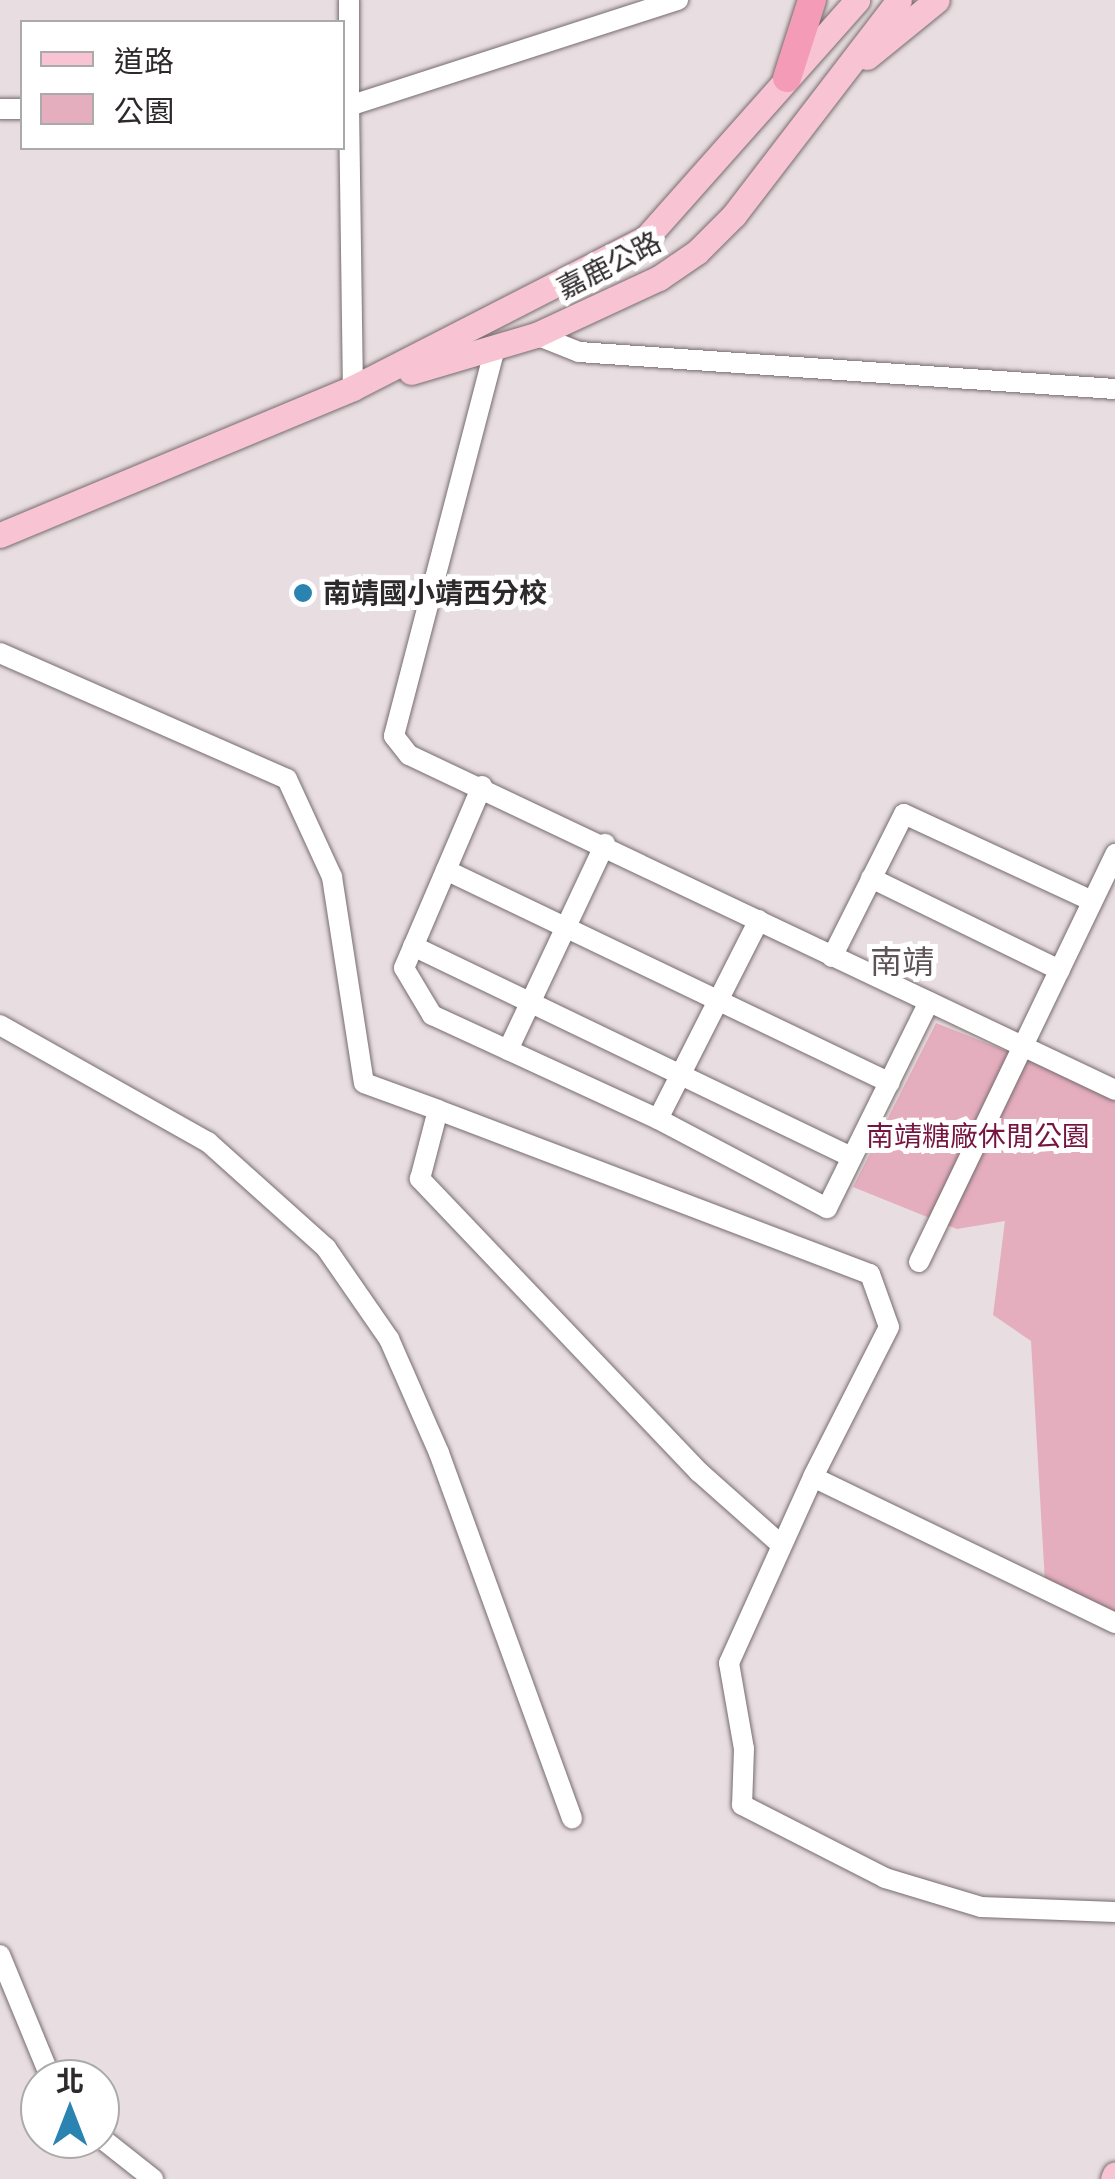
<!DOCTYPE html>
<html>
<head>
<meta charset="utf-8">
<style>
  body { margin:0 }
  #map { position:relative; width:1115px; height:2179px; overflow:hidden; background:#e8dde0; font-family:"Asap Condensed","Noto Sans TC",sans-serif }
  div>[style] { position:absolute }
  .green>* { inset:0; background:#e5aebe }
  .roads { filter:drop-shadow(0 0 2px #766c6f) drop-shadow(0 0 2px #766c6f) }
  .minor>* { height:20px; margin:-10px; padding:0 10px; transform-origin:10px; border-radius:10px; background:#fff }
  .major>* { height:25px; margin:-12.5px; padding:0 12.5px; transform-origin:12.5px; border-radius:12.5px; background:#f8c4d4 }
  .highway>* { height:28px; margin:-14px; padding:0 14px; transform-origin:14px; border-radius:14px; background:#f49cb7 }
  .dots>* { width:28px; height:28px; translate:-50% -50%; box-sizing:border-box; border:5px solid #fff; border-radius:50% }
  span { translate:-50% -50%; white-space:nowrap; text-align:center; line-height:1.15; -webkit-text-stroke:10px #fff; paint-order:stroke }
  .street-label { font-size:28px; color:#2e2a2b }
  .poi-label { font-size:28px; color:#2e2a2b; font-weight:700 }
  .left { translate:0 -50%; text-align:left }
  .park-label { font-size:28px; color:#761540 }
  .quarter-label { font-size:32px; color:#5e5457 }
  .legend { position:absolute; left:20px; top:20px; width:325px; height:130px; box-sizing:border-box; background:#fff; border:2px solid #abaaaa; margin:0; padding:12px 18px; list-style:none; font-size:30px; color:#2e2a2b }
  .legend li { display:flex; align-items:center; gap:20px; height:50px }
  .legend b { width:50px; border:2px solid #abaaaa }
  .north { position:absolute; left:20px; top:2059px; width:100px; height:100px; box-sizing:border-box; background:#fff; border:2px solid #abaaaa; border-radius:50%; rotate:0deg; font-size:28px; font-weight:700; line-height:40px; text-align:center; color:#2e2a2b }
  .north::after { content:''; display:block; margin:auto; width:35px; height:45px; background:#2b83b2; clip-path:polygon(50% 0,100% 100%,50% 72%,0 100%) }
</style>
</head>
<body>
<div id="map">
  <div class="green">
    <div style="clip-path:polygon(936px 1023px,1115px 1094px,1115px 1617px,1045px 1583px,1031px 1341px,993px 1315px,1005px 1221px,957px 1229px,853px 1187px)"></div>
  </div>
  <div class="roads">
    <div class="minor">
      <div style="left:349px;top:0;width:106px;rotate:90deg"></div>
      <div style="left:349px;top:106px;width:346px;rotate:-17.9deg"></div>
      <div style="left:342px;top:106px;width:7px"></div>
      <div style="left:349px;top:106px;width:282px;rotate:89.2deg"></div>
      <div style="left:0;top:109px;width:22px"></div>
      <div style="left:536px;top:335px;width:46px;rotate:21.6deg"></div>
      <div style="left:579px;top:352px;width:537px;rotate:3.95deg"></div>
      <div style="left:495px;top:348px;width:401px;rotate:104.6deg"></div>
      <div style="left:394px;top:736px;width:24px;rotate:52deg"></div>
      <div style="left:409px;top:755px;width:781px;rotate:25.38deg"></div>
      <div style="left:0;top:653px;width:313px;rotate:23.7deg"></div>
      <div style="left:287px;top:779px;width:108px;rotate:65.3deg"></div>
      <div style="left:332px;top:877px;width:208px;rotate:81.2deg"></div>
      <div style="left:364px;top:1083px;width:79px;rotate:20deg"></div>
      <div style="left:482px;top:786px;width:198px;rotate:113.2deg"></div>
      <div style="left:404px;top:968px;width:55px;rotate:59.2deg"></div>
      <div style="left:432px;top:1015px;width:249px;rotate:24.7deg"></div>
      <div style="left:658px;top:1119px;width:191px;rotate:27.8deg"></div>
      <div style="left:827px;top:1208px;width:230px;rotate:-63.7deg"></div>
      <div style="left:446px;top:870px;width:492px;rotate:25.6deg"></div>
      <div style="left:871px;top:878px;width:210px;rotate:26deg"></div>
      <div style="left:413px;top:946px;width:487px;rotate:25.7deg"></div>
      <div style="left:832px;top:957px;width:160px;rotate:-63.3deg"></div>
      <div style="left:904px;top:814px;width:207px;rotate:24.8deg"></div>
      <div style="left:0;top:1025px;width:239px;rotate:29.4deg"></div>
      <div style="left:208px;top:1142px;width:159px;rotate:41.9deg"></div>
      <div style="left:326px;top:1248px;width:111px;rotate:55.3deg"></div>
      <div style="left:389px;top:1339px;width:124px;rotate:66.3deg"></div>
      <div style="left:439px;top:1453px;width:389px;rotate:70deg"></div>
      <div style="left:508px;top:1050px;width:228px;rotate:-64.8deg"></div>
      <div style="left:658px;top:1119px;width:223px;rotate:-63.1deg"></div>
      <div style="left:919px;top:1262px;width:453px;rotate:-64.3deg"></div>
      <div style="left:779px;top:1543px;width:107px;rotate:-138.4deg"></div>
      <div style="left:699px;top:1472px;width:405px;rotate:-133.6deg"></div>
      <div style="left:420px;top:1179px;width:71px;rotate:-75.4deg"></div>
      <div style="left:438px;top:1110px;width:462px;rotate:20.8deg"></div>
      <div style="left:870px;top:1274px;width:56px;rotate:70.3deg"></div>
      <div style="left:889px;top:1327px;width:168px;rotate:116.9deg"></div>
      <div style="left:1115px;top:1623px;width:335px;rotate:-154.2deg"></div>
      <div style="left:813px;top:1477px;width:204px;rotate:114.3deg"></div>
      <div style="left:729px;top:1663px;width:87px;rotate:80.1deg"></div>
      <div style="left:744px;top:1749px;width:56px;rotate:92deg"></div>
      <div style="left:742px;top:1805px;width:161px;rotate:27deg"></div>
      <div style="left:885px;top:1878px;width:100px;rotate:16.8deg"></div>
      <div style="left:981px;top:1907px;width:134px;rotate:2.1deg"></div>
      <div style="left:0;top:1955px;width:134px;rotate:67.6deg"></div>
      <div style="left:100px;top:2137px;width:68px;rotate:38.4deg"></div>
    </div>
    <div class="major">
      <div style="left:867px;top:57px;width:90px;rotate:-39.2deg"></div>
      <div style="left:411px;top:372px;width:130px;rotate:-16.5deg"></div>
      <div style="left:536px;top:335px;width:136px;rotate:-24.9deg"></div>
      <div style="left:659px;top:278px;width:46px;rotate:-34.4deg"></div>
      <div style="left:697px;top:252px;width:52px;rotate:-45deg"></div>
      <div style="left:734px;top:215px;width:271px;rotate:-52.5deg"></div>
      <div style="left:0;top:535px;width:382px;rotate:-22.6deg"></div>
      <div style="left:353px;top:388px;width:329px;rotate:-27.1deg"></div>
      <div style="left:646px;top:238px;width:318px;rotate:-48.4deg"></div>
      <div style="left:1113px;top:2179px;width:5px;rotate:-68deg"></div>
    </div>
    <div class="highway">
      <div style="left:787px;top:78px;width:82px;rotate:-72.2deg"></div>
    </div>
  </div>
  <div class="dots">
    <div style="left:303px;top:593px;background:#2b83b2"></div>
  </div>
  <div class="street-label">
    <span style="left:609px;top:265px;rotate:-27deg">嘉鹿公路</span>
  </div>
  <div class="poi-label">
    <span class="left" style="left:323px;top:593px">南靖國小靖西分校</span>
  </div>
  <div class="park-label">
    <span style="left:978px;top:1136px">南靖糖廠休閒公園</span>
  </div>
  <div class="quarter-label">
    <span style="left:902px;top:962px">南靖</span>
  </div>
  <ul class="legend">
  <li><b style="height:12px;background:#f8c4d4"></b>道路</li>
  <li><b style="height:28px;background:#e5aebe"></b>公園</li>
  </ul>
  <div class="north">北</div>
</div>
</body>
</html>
